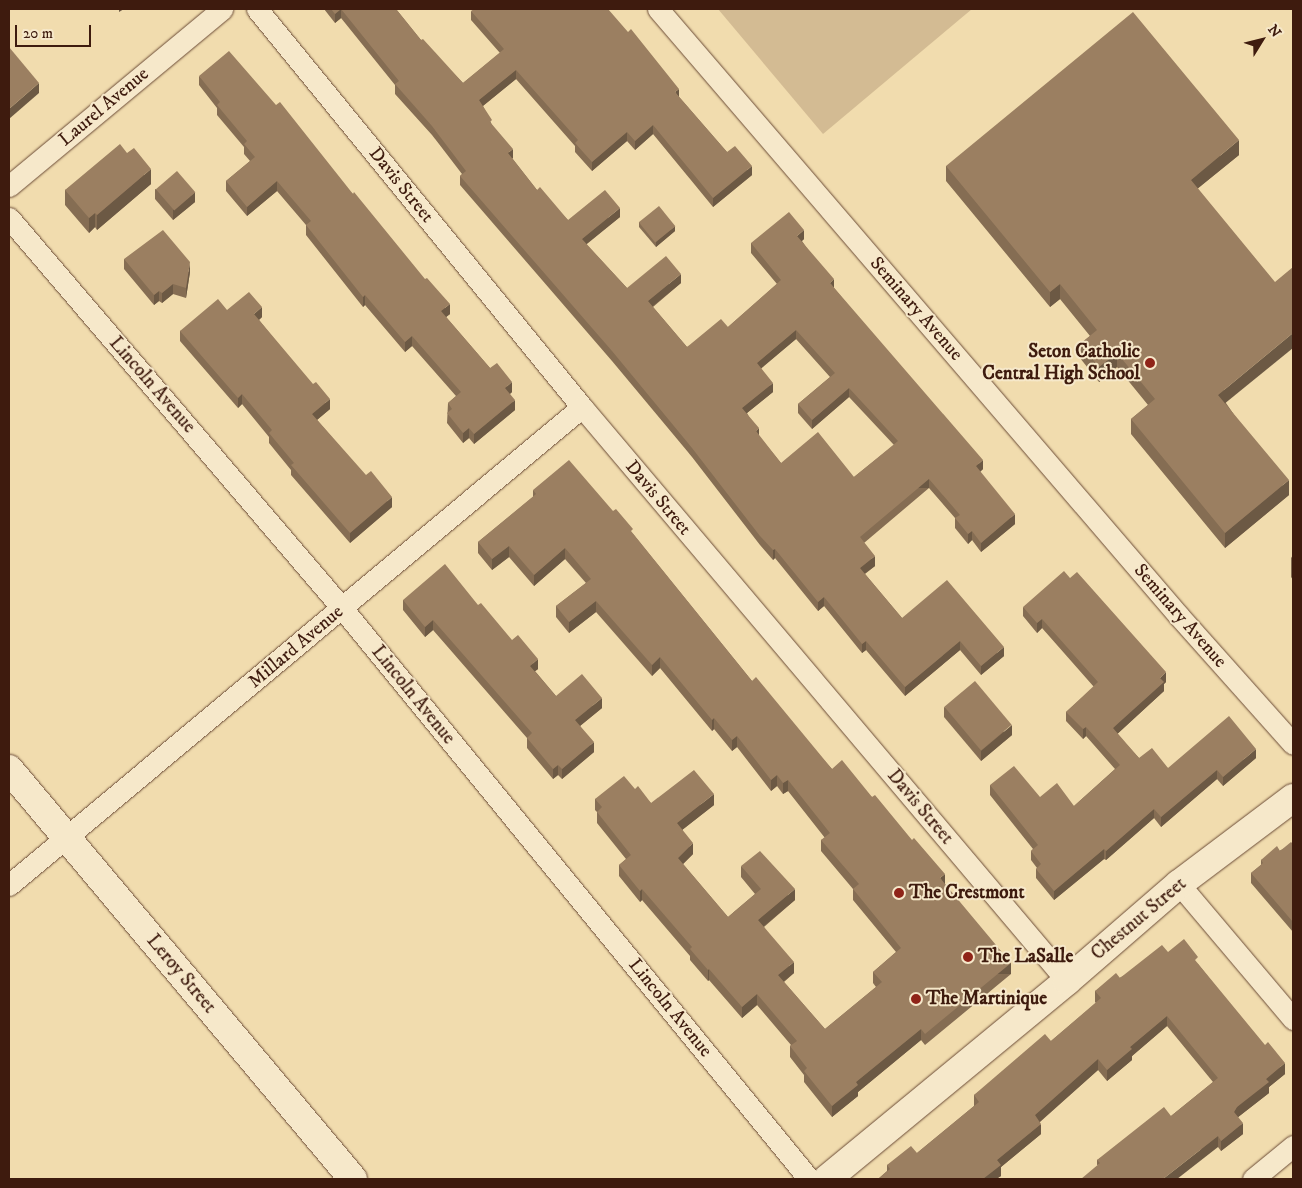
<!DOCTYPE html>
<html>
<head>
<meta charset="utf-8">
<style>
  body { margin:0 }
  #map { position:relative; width:1302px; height:1188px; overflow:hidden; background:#f1dcae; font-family:"IM FELL DW Pica",serif }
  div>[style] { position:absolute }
  .green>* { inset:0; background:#d3bb93 }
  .roads { filter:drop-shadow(0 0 1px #6b4b36) drop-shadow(0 0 1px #6b4b36) }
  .street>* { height:21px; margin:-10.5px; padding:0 10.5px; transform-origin:10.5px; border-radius:10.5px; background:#f6e8ca }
  .secondary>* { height:28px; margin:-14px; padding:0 14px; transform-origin:14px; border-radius:14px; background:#f6e8ca }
  .wall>* { inset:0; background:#856d53; transform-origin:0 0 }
  .shaded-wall>* { inset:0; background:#6c5944; transform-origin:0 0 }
  .building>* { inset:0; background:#9b7f61; transform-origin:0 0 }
  .dots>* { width:14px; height:14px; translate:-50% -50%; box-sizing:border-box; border:2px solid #f6e8ca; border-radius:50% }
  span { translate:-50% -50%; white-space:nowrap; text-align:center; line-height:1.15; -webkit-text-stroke:4px #f6e8ca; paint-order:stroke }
  .street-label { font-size:19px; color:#3e1b0e }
  .poi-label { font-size:19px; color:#3e1b0e; font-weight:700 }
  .right { translate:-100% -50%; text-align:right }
  .left { translate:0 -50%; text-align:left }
  .frame { position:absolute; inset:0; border:10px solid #3e1b0e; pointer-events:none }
  .north { position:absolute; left:1237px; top:15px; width:50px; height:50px; -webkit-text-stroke:4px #f6e8ca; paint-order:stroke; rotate:54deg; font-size:14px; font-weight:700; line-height:20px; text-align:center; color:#3e1b0e }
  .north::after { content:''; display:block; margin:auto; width:18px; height:22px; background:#3e1b0e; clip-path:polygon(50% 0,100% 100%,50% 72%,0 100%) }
  .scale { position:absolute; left:15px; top:25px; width:76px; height:22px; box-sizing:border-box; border:2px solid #3e1b0e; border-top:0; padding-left:6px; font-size:15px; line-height:18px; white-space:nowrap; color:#3e1b0e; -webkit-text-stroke:4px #f6e8ca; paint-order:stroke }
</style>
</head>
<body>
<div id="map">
  <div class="green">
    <div style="clip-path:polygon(718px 9px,972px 9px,823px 134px)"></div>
  </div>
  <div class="roads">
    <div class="street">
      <div style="left:257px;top:9px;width:514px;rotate:50.77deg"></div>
      <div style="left:582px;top:407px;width:751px;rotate:49.8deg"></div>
      <div style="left:658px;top:9px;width:800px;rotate:49.36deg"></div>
      <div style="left:1179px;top:616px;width:171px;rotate:48.3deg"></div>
      <div style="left:9px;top:186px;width:277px;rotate:-39.7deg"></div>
      <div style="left:9px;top:218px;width:513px;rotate:49.51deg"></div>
      <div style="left:342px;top:608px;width:738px;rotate:50.72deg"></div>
      <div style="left:1179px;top:884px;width:177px;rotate:49.8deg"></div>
      <div style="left:9px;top:885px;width:746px;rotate:-39.84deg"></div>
      <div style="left:1253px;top:1179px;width:52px;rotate:-39.5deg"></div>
    </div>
    <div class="secondary">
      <div style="left:9px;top:769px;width:535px;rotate:50deg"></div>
      <div style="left:827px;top:1179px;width:311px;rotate:-39.5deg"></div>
      <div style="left:1067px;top:981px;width:148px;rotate:-40.9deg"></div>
      <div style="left:1179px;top:884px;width:143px;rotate:-37deg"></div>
    </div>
  </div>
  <div class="wall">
    <div style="clip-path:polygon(evenodd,324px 9px,396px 9px,421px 40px,463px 83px,500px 53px,471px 20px,471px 11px,679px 97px,727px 152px,752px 175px,713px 207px,653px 134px,635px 150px,627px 141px,592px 171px,575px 152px,575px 146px,516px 79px,483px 106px,492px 125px,513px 158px,512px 158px,537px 190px,568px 220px,620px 217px,586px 244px,627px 288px,681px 283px,653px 307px,687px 347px,728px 327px,777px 284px,751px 253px,751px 243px,804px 239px,802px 241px,834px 288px,983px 469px,980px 472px,1015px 524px,981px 552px,972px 540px,968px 544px,955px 528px,955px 518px,929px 488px,864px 543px,875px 566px,865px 574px,902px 618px,1004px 656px,981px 675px,960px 650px,905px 696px,866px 650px,862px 653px,824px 606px,818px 611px,775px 558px,773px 560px,760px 545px,692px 457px,612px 361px,460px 185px,460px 176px,462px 174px,432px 135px,395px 94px,395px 85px,341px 18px,335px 23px,324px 9px,796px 339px,830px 377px,798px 404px,798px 413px,812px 429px,849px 397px,894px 445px,854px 477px,781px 463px,759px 436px,747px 413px,773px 392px,761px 368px,796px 339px)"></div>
    <div style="clip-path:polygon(199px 76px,353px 194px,450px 314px,446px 317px,490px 368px,512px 392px,510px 394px,515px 410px,474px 444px,469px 438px,463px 443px,447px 423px,448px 403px,456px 396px,412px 346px,405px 352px,365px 305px,363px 307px,306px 235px,306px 225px,277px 191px,247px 216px,226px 191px,226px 181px,250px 161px,244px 154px,244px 147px,217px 115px,217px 108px,199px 85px)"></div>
    <div style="clip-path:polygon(127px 153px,151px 184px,97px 230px,95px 227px,89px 233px,65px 205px,65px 190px)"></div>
    <div style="clip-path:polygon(1239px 155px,1198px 188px,1226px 403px,1289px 495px,1225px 548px,1131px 434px,1131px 419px,1148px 405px,1117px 367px,1099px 382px,1080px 358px,1080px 344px,1090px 336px,1060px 299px,1050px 307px,946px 181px,946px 166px)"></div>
    <div style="clip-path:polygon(155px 189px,195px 202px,173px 220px,155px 199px)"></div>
    <div style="clip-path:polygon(639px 222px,675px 231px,656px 247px,639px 227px)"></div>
    <div style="clip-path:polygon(124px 259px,190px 272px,186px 298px,173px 294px,162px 303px,159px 301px,154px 305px,124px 269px)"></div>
    <div style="clip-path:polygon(227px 310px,262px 317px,259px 320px,330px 409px,317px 420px,392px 507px,350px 543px,291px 475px,291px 470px,269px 443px,269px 437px,242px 404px,238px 408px,180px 341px,180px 331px)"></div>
    <div style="clip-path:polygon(533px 490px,633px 534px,752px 681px,832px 769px,872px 797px,945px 884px,1011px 974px,925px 1045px,921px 1040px,858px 1092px,858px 1096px,832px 1117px,804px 1082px,804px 1075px,790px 1057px,790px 1046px,791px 1045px,757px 1005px,742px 1018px,709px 980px,708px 981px,690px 960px,690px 956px,642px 900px,640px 902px,619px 876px,619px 865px,626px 859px,597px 823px,597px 812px,595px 810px,595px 799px,635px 789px,651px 803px,714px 805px,682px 830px,693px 854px,683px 864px,728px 917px,755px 894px,741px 877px,741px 866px,795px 900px,764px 927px,794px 973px,784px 982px,825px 1029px,876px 987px,873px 983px,873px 972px,896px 952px,853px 900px,853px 889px,821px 851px,821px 840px,825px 838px,788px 791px,783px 794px,777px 786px,771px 791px,737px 747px,732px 751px,714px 729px,712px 731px,660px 668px,652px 676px,596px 612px,569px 633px,556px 617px,556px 606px,586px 583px,565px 559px,534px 586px,509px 557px,492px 570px,478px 553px,478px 542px,533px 497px)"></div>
    <div style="clip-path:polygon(1293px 555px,1293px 580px,1291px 577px,1291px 558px)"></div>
    <div style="clip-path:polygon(403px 600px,478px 605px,538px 669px,535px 671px,556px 696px,602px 708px,580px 726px,594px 752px,562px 779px,558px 775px,553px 779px,527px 748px,527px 738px,433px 630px,425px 637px,403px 610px)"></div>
    <div style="clip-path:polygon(1023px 607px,1166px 682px,1164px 684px,1164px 691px,1117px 734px,1139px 758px,1168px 768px,1256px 758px,1223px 786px,1217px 779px,1161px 827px,1154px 818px,1106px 860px,1104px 859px,1054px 900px,1036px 878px,1036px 869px,1037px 868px,1031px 860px,1031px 851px,1033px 849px,990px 795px,990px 785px,1074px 806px,1115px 769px,1086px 736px,1083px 739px,1066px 721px,1066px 712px,1094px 687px,1042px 628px,1037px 633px,1023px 616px)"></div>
    <div style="left:1293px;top:609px;width:21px;height:1px;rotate:90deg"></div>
    <div style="clip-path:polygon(944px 707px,1012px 735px,981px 761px,944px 717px)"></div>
    <div style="clip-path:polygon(1293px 844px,1293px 932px,1251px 883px,1251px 873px,1261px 865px,1261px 860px)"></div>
    <div style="clip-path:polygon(1168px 952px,1198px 964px,1285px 1074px,1269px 1087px,1269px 1093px,1238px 1117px,1243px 1134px,1221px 1151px,1218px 1147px,1097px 1165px,1097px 1160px,1171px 1116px,1213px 1082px,1167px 1026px,1132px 1056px,1132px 1060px,1107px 1081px,1098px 1070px,1040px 1122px,1041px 1134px,1001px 1167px,1001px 1176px,996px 1179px,878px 1179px,887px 1171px,887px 1165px,917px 1153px,974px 1106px,974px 1095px,1051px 1041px,1096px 1003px,1095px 1002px,1095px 991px)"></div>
  </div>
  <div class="shaded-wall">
    <div style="clip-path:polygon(119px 9px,124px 9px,119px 12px)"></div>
    <div style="clip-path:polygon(341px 9px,341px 18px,335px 23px,335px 14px)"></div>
    <div style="clip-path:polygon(516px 70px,516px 79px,479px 109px,479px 100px)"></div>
    <div style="clip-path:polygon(39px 83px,39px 93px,9px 119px,9px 109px)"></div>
    <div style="clip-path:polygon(679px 89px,679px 98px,675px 92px)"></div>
    <div style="clip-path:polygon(653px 125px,653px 134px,635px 150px,635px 141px)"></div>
    <div style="clip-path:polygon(627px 132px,627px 141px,592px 171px,592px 162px)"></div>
    <div style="clip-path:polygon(1239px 140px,1239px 155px,1191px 194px,1191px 180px)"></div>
    <div style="clip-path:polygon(513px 149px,513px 158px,508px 162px,508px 153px)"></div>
    <div style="clip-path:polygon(752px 166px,752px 175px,713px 207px,713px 198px)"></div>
    <div style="clip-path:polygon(151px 169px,151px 184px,97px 230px,97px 215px)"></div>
    <div style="clip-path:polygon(277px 181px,277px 191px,247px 216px,247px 207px)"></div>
    <div style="clip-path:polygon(195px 192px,195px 202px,173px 220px,173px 210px)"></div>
    <div style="clip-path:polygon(620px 208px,620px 217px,582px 248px,582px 239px)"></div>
    <div style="clip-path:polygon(95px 213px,95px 227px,89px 233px,89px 218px)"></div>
    <div style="clip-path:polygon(675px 226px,675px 231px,656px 247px,656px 242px)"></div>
    <div style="clip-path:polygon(804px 230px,804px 239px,797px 245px,797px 236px)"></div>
    <div style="clip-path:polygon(190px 262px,190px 272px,186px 298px,186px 288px)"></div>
    <div style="clip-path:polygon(681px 274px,681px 283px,648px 310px,648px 301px)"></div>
    <div style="clip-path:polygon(834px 279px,834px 288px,830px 283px)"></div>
    <div style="clip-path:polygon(173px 284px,173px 294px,162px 303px,162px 293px)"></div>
    <div style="clip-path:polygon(1060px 284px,1060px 299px,1050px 307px,1050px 292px)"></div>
    <div style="clip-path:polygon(159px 291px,159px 301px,154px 305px,154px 295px)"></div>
    <div style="clip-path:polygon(365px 295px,365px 305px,363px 307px,363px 297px)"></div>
    <div style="clip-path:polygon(450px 304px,450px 314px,441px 321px,441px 311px)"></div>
    <div style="clip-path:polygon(262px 307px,262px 317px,254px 324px,254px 314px)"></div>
    <div style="clip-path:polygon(796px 330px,796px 339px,757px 372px,757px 363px)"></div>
    <div style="clip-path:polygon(1293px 333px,1293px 348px,1218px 409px,1218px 395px)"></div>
    <div style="clip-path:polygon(412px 336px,412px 346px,405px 352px,405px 342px)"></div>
    <div style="clip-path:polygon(1117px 353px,1117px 367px,1099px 382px,1099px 367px)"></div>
    <div style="clip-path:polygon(512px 382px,512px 392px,505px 398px,505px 388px)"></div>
    <div style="clip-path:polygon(773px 383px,773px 392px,742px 417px,742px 408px)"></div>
    <div style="clip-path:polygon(849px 388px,849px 397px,812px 429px,812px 420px)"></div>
    <div style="clip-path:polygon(242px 394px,242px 404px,238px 408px,238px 398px)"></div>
    <div style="clip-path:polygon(330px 399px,330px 409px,312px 424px,312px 414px)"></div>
    <div style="clip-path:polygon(515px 400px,515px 410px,474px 444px,474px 434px)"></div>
    <div style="clip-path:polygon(469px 428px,469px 438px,463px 443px,463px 433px)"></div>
    <div style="clip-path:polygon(759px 428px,759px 437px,756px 431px)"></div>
    <div style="clip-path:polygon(983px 460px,983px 469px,976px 475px,976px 466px)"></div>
    <div style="left:929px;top:479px;width:9px;height:90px;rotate:90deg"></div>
    <div style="clip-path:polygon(1289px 480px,1289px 495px,1225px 548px,1225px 533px)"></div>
    <div style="clip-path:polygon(392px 497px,392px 507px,350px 543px,350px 533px)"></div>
    <div style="clip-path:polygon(1015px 514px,1015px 524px,981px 552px,981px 543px)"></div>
    <div style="clip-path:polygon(972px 531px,972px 540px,968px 544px,968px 534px)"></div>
    <div style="clip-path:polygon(509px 546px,509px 557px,492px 570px,492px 559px)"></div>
    <div style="clip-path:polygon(565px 548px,565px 559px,534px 586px,534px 575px)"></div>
    <div style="clip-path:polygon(775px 549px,775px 558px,773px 560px,773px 550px)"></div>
    <div style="clip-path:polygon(875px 556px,875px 566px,860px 577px,860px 568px)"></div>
    <div style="clip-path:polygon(824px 597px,824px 606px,818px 611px,818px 602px)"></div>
    <div style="clip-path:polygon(596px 601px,596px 612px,569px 633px,569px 622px)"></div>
    <div style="clip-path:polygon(1042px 619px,1042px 628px,1037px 633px,1037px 623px)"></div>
    <div style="clip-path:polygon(433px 620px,433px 630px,425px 637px,425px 627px)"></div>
    <div style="clip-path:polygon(866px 641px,866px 650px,862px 653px,862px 644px)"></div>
    <div style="clip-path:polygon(960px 641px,960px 650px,905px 696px,905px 687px)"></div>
    <div style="clip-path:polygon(1004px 647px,1004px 656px,981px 675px,981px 666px)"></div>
    <div style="clip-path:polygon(660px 657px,660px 668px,652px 676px,652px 665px)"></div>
    <div style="clip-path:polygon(538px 659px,538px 669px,530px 675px,530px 666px)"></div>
    <div style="clip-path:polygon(1166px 672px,1166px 682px,1164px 684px,1164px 691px,1113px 738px,1113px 728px,1160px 678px)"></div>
    <div style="clip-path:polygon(602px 698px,602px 708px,575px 730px,575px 720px)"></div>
    <div style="clip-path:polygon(714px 718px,714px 729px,712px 731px,712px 720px)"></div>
    <div style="clip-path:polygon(1012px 725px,1012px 735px,981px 761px,981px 751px)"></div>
    <div style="clip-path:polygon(1086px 727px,1086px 736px,1083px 739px,1083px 729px)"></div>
    <div style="clip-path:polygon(737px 736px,737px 747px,732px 751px,732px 740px)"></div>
    <div style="clip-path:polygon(594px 742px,594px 752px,562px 779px,562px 769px)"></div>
    <div style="clip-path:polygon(1256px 749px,1256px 758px,1223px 786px,1223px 777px)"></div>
    <div style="clip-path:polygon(558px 765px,558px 775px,553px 779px,553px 769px)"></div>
    <div style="clip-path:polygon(1217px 770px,1217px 779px,1161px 827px,1161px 817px)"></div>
    <div style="clip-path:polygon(777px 775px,777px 786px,771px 791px,771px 780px)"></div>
    <div style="clip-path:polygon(788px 780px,788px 791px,783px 794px,783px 783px)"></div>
    <div style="clip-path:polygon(714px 794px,714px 805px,677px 834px,677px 823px)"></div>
    <div style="clip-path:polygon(1154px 809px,1154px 818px,1106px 860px,1106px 851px)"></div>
    <div style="clip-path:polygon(693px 843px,693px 854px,678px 869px,678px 858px)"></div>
    <div style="clip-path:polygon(1104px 849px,1104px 859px,1054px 900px,1054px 891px)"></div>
    <div style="clip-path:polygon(945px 874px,945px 885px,940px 878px)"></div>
    <div style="clip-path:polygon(642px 889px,642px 900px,640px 902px,640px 891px)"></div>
    <div style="clip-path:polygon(795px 889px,795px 900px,758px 931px,758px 920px)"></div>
    <div style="clip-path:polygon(794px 962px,794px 973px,778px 986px,778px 975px)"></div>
    <div style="left:1011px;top:963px;width:11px;height:112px;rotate:90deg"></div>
    <div style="clip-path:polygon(709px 969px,709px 980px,708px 981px,708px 970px)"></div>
    <div style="clip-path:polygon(757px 994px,757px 1005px,742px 1018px,742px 1007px)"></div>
    <div style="clip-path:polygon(1167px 1016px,1167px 1026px,1132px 1056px,1132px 1060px,1107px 1081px,1107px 1070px,1130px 1047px)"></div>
    <div style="clip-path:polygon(921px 1029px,921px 1040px,858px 1092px,858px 1096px,832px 1117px,832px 1106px,856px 1082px)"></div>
    <div style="clip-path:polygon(1098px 1059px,1098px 1070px,1035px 1126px,1035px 1115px)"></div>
    <div style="clip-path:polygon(1285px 1063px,1285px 1074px,1269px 1087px,1269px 1093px,1237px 1118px,1234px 1112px,1237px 1107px,1266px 1079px)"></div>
    <div style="clip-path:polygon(1243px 1123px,1243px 1134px,1221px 1151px,1221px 1141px)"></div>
    <div style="clip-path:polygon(1041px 1124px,1041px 1134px,1001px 1167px,1001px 1176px,996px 1179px,983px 1179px,997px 1160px)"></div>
    <div style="clip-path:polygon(1218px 1136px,1218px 1147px,1177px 1179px,1163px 1179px)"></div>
  </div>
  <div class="building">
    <div style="clip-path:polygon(331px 9px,341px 9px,335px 14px)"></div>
    <div style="clip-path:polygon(evenodd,341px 9px,396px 9px,421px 40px,423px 39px,463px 83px,504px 49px,471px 11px,474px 9px,608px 9px,628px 32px,631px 29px,679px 89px,675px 92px,727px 152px,735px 146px,752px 166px,713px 198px,653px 125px,635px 141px,627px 132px,592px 162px,575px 143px,578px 140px,516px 70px,479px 100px,492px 120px,490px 122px,513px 149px,508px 153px,537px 190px,540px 187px,568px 220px,605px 190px,620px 208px,582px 239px,627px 288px,666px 256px,681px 274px,648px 301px,687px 347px,721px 319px,728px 327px,781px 280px,751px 243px,789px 212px,804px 230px,797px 236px,834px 279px,830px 283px,983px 460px,976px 466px,1015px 514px,981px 543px,972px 531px,968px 534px,955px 518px,960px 515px,929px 479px,860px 537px,875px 556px,860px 568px,902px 618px,947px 580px,1004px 647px,981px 666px,960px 641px,905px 687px,866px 641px,862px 644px,824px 597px,818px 602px,775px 549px,773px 550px,760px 536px,692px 448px,612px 351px,460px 176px,466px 171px,432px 126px,395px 84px,399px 81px,341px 9px,796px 330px,835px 373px,798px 404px,812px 420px,849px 388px,898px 441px,854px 477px,818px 432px,781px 463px,756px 431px,759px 428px,742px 408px,773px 383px,757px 363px,796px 330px)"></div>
    <div style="clip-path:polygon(1133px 12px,1239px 140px,1191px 180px,1275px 282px,1293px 267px,1293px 333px,1218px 395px,1289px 480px,1225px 533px,1131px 419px,1155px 399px,1117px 353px,1099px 367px,1080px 344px,1097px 330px,1060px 284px,1050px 292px,946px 166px)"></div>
    <div style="clip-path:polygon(9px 47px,39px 83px,9px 109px)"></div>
    <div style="clip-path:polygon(229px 51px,276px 105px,280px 102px,353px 194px,354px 192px,425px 279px,427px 278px,450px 304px,441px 311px,490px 368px,497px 363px,512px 382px,505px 388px,515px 400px,474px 434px,469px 428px,463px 433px,447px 413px,452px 409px,448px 403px,461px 392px,412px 336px,405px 342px,365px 295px,363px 297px,306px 225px,311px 221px,277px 181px,247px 207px,226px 181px,255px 157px,244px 144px,247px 141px,217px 105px,220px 102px,199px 76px)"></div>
    <div style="clip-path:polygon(120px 144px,127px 153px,134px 148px,151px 169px,97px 215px,95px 213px,89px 218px,65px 190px)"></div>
    <div style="left:177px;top:171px;width:28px;height:28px;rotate:49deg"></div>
    <div style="left:659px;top:206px;width:26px;height:26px;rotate:51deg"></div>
    <div style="clip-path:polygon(163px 230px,190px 262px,186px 288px,173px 284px,162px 293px,159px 291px,154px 295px,124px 259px)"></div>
    <div style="clip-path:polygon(249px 292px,262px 307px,254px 314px,313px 384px,316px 382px,330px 399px,312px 414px,366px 475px,371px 471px,392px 497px,350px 533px,291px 465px,294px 463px,269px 433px,272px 430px,242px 394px,238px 398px,180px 331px,218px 299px,227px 310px)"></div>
    <div style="clip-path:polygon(569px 460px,613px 511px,616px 509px,633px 529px,631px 531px,752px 681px,756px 677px,832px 769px,842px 760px,872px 797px,875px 795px,912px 840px,914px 838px,945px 874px,940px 878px,1011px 963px,925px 1034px,921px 1029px,856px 1082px,858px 1085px,832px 1106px,804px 1071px,807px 1068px,790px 1046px,797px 1041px,757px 994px,742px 1007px,709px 969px,708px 970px,690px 949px,692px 947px,642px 889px,640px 891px,619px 865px,631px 855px,597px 812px,602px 807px,595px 799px,624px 776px,635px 789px,638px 786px,651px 803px,694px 770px,714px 794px,677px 823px,693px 843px,678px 858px,728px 917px,761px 889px,741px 866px,760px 851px,795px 889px,758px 920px,794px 962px,778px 975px,825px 1029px,882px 982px,873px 972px,901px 948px,853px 889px,859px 884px,821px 840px,830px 833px,788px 780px,783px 783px,777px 775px,771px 780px,737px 736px,732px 740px,714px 718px,712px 720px,660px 657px,652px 665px,596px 601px,569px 622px,556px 606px,591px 579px,565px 548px,534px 575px,509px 546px,492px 559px,478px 542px,536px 494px,533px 490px)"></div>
    <div style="clip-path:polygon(445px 564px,478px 605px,481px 603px,512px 640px,518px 635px,538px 659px,530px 666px,556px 696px,582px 674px,602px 698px,575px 720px,594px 742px,562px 769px,558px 765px,553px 769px,527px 738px,532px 733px,433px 620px,425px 627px,403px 600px)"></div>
    <div style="clip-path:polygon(1064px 571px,1070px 578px,1077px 572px,1166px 672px,1160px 678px,1164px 682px,1113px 728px,1139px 758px,1152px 748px,1168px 768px,1229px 716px,1256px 749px,1223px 777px,1217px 770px,1161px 817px,1154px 809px,1106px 851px,1104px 849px,1054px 891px,1036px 869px,1041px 864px,1031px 851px,1038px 845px,990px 785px,1014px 766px,1040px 797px,1057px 783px,1074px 806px,1120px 765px,1086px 727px,1083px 729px,1066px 712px,1098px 682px,1042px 619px,1037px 623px,1023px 607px)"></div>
    <div style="left:975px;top:681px;width:57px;height:40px;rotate:50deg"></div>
    <div style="clip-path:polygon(1291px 842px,1293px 844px,1293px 922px,1251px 873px,1263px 863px,1261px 860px,1277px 846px,1280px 851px)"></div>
    <div style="clip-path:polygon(1184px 939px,1198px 957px,1195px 960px,1265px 1045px,1268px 1042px,1285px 1063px,1266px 1079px,1269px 1082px,1237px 1107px,1234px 1112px,1243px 1123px,1221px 1141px,1218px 1136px,1163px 1179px,1081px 1179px,1100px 1163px,1097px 1160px,1164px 1107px,1171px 1116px,1218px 1078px,1167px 1016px,1130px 1047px,1132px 1049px,1107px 1070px,1098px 1059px,1035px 1115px,1041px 1124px,997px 1160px,1001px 1165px,983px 1179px,878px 1179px,890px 1169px,887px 1165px,911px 1146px,917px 1153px,979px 1102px,974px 1095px,1045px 1034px,1051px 1041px,1101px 998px,1095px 991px,1116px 973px,1120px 978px,1162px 945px,1168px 952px)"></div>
  </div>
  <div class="dots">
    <div style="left:1150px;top:363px;background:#8f2418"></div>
    <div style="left:899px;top:893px;background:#8f2418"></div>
    <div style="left:968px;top:957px;background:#8f2418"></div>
    <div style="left:916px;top:999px;background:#8f2418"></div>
  </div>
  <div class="street-label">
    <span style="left:104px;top:107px;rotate:-40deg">Laurel Avenue</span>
    <span style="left:401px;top:185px;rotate:51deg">Davis Street</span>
    <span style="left:916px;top:309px;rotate:49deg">Seminary Avenue</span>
    <span style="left:152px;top:385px;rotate:49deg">Lincoln Avenue</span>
    <span style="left:658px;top:498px;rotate:50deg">Davis Street</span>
    <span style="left:1180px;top:616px;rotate:49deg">Seminary Avenue</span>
    <span style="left:296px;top:647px;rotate:-40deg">Millard Avenue</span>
    <span style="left:413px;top:695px;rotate:51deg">Lincoln Avenue</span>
    <span style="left:920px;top:807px;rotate:50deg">Davis Street</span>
    <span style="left:1139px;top:919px;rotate:-40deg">Chestnut Street</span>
    <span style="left:181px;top:974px;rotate:50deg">Leroy Street</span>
    <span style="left:670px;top:1008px;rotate:51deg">Lincoln Avenue</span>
  </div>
  <div class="poi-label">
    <span class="right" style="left:1140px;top:363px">Seton Catholic<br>Central High School</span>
    <span class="left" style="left:909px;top:893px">The Crestmont</span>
    <span class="left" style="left:978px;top:957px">The LaSalle</span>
    <span class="left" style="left:926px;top:999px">The Martinique</span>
  </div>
  <div class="frame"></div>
  <div class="north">N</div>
  <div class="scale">20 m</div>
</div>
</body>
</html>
